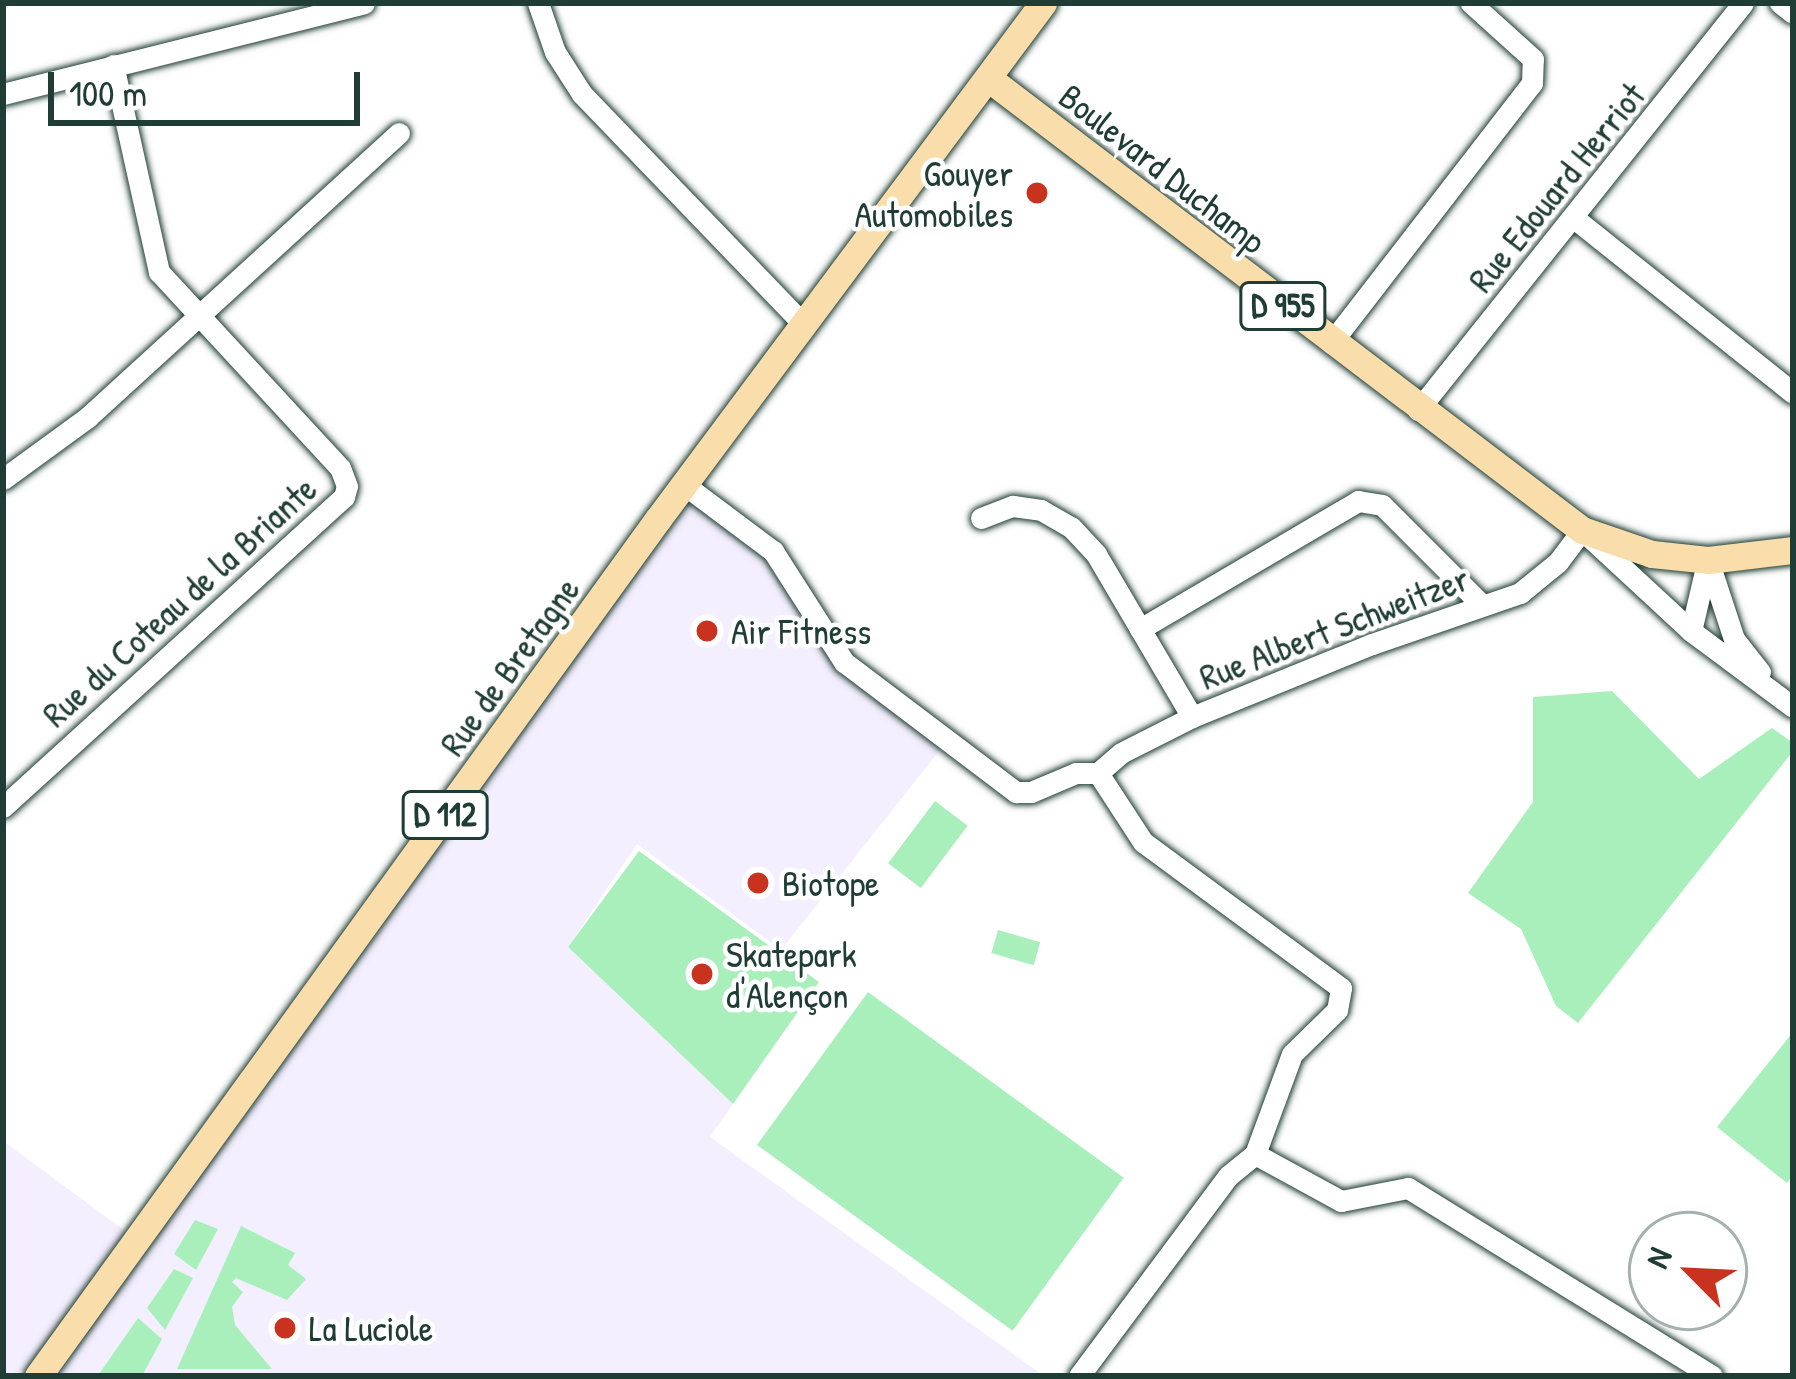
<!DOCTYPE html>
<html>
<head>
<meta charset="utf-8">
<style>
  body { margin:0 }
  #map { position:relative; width:1796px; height:1379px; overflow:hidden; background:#fff; font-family:"Patrick Hand",sans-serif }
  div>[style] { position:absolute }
  .built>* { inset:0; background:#f4effe }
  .green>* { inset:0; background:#a8efbb; transform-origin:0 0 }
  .roads { filter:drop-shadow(0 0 3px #1f3d34) drop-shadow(0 0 3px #1f3d34) }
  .minor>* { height:21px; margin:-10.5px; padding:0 10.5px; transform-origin:10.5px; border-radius:10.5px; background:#fff }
  .major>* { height:27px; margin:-13.5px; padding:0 13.5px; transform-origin:13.5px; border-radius:13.5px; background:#f9deab }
  .dots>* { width:33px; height:33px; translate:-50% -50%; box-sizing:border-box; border:6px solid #fff; border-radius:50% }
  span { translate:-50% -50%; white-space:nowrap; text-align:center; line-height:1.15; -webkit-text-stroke:9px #fff; paint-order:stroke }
  .shield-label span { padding:3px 9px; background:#fff; border:3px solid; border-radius:9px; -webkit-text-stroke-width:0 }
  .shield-label { font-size:33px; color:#1f3d34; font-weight:700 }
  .street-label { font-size:36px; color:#1f3d34 }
  .poi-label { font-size:36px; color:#1f3d34 }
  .right { translate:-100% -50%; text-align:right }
  .left { translate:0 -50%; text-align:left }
  .frame { position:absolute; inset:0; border:6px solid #1f3d34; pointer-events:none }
  .north { position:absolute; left:1628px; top:1211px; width:120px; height:120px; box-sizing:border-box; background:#fff; border:3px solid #a5b1ae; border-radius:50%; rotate:294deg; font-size:33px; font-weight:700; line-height:48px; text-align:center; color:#1f3d34 }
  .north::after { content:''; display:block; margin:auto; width:42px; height:54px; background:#c8321e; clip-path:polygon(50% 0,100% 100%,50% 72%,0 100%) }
  .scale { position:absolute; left:48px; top:72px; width:312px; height:54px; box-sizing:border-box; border:6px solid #1f3d34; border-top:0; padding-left:15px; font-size:36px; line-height:42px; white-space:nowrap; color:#1f3d34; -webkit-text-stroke:9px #fff; paint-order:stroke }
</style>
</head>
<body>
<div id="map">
  <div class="built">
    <div style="clip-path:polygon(686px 486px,773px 551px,844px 662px,948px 740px,781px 950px,637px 844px,568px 947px,733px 1104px,710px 1137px,1044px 1376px,3px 1376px,3px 1141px,136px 1239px)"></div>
  </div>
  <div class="green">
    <div style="clip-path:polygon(1612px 691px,1699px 779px,1772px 728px,1793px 743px,1793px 751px,1578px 1023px,1556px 1006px,1521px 929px,1468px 893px,1533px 802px,1533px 697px)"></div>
    <div style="left:935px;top:801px;width:41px;height:78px;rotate:37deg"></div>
    <div style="clip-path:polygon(639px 851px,819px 982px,733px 1104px,568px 947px)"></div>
    <div style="left:998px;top:930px;width:44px;height:24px;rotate:16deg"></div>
    <div style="left:868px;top:992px;width:316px;height:189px;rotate:36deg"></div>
    <div style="clip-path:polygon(1793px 1032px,1793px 1175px,1787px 1183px,1717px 1127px)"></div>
    <div style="clip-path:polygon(195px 1220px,218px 1229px,196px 1270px,174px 1254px)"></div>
    <div style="clip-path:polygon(241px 1226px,295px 1253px,288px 1265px,306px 1279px,287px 1300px,236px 1278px,232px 1282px,243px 1292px,232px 1307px,235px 1325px,272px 1369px,177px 1369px)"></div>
    <div style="clip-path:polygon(174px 1269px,193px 1278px,165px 1330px,147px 1308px)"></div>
    <div style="clip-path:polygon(138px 1318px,162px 1339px,142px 1376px,99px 1374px)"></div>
  </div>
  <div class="roads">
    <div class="minor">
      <div style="left:538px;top:3px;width:52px;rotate:70.9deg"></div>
      <div style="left:555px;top:52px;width:50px;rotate:57.3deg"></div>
      <div style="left:582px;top:94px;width:319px;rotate:46.1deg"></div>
      <div style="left:1780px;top:3px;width:16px;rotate:38deg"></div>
      <div style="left:3px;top:94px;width:372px;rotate:-14.1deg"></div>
      <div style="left:1574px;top:218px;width:280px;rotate:38.6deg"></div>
      <div style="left:1331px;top:343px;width:329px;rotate:-52.3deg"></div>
      <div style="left:1532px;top:83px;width:24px;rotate:-88deg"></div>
      <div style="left:1533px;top:59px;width:84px;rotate:-137.9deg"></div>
      <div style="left:1418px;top:410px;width:521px;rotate:-51.39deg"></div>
      <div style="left:3px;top:479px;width:105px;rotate:-36.1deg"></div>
      <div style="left:88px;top:417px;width:421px;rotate:-42.4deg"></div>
      <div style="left:686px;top:486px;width:109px;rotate:36.8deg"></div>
      <div style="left:773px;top:551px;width:132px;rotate:57.4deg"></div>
      <div style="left:844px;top:662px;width:216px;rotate:37.1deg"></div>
      <div style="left:1016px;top:792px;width:15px"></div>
      <div style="left:1031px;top:792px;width:49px;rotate:-22.9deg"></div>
      <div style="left:1076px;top:773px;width:22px"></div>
      <div style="left:981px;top:518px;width:34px;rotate:-21deg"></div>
      <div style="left:1013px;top:506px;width:28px;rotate:8deg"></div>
      <div style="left:1041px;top:510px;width:34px;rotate:30deg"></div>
      <div style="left:1071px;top:527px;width:37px;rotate:47deg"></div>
      <div style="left:1096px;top:554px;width:189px;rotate:59.5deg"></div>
      <div style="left:1708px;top:560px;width:83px;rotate:71.8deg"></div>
      <div style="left:1734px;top:639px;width:42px;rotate:51.8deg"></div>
      <div style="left:1140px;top:629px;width:253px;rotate:-30.4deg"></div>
      <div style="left:1358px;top:501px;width:24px;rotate:9deg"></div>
      <div style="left:1382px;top:505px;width:141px;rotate:45deg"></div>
      <div style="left:1691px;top:631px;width:66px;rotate:-76.8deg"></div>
      <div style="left:1098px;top:773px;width:30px;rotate:-41deg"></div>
      <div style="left:1121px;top:753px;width:80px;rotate:-26.9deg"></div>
      <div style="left:1192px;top:717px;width:194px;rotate:-22.1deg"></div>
      <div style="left:1372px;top:644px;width:157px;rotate:-19deg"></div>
      <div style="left:1520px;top:593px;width:49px;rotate:-39.2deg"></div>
      <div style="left:1558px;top:562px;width:40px;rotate:-53deg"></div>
      <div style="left:1582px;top:530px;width:149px;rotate:42.8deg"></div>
      <div style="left:1691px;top:631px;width:127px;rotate:36.7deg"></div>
      <div style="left:1098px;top:773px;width:82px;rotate:56.9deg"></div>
      <div style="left:1143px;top:842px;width:246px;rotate:36.4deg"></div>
      <div style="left:1341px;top:988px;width:22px;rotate:100deg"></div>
      <div style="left:1337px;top:1010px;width:63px;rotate:135.6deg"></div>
      <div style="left:1292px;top:1054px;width:107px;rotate:110.3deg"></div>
      <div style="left:3px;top:807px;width:461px;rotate:-42.3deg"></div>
      <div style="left:344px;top:497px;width:11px;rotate:-75deg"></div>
      <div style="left:347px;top:486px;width:19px;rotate:-111deg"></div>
      <div style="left:340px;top:468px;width:267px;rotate:-132.7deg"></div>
      <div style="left:159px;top:272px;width:212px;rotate:-102.5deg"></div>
      <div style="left:1255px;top:1154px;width:98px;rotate:28.7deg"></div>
      <div style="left:1341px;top:1201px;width:68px;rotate:-11deg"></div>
      <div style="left:1408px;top:1188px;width:357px;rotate:31.7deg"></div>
      <div style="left:1079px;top:1376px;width:249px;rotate:-53.3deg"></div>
      <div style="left:1228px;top:1176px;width:35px;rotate:-39deg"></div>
    </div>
    <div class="major">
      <div style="left:988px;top:78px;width:746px;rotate:37.27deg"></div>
      <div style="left:1582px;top:530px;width:74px;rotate:18.9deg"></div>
      <div style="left:1652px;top:554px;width:56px;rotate:6.1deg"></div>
      <div style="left:1708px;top:560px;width:86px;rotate:-6.7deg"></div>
      <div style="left:38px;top:1376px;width:1058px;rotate:-54.12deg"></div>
      <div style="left:658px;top:519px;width:644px;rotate:-53.27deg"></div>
    </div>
  </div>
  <div class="dots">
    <div style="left:1037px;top:193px;background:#c8321e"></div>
    <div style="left:707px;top:631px;background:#c8321e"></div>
    <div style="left:758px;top:883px;background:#c8321e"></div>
    <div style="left:702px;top:974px;background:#c8321e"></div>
    <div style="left:285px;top:1328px;background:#c8321e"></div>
  </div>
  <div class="shield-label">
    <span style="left:1283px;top:306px">D 955</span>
    <span style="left:445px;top:815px">D 112</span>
  </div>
  <div class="street-label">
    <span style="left:1163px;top:168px;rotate:38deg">Boulevard Duchamp</span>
    <span style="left:1556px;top:187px;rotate:-51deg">Rue Edouard Herriot</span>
    <span style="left:179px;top:601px;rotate:-42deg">Rue du Coteau de la Briante</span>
    <span style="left:1334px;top:627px;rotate:-21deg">Rue Albert Schweitzer</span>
    <span style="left:509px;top:666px;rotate:-54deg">Rue de Bretagne</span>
  </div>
  <div class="poi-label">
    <span class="right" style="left:1013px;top:193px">Gouyer<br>Automobiles</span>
    <span class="left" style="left:731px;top:631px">Air Fitness</span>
    <span class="left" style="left:782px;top:883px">Biotope</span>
    <span class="left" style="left:726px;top:974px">Skatepark<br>d'Alençon</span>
    <span class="left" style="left:309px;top:1328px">La Luciole</span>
  </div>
  <div class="frame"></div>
  <div class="north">N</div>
  <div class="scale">100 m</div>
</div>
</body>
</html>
